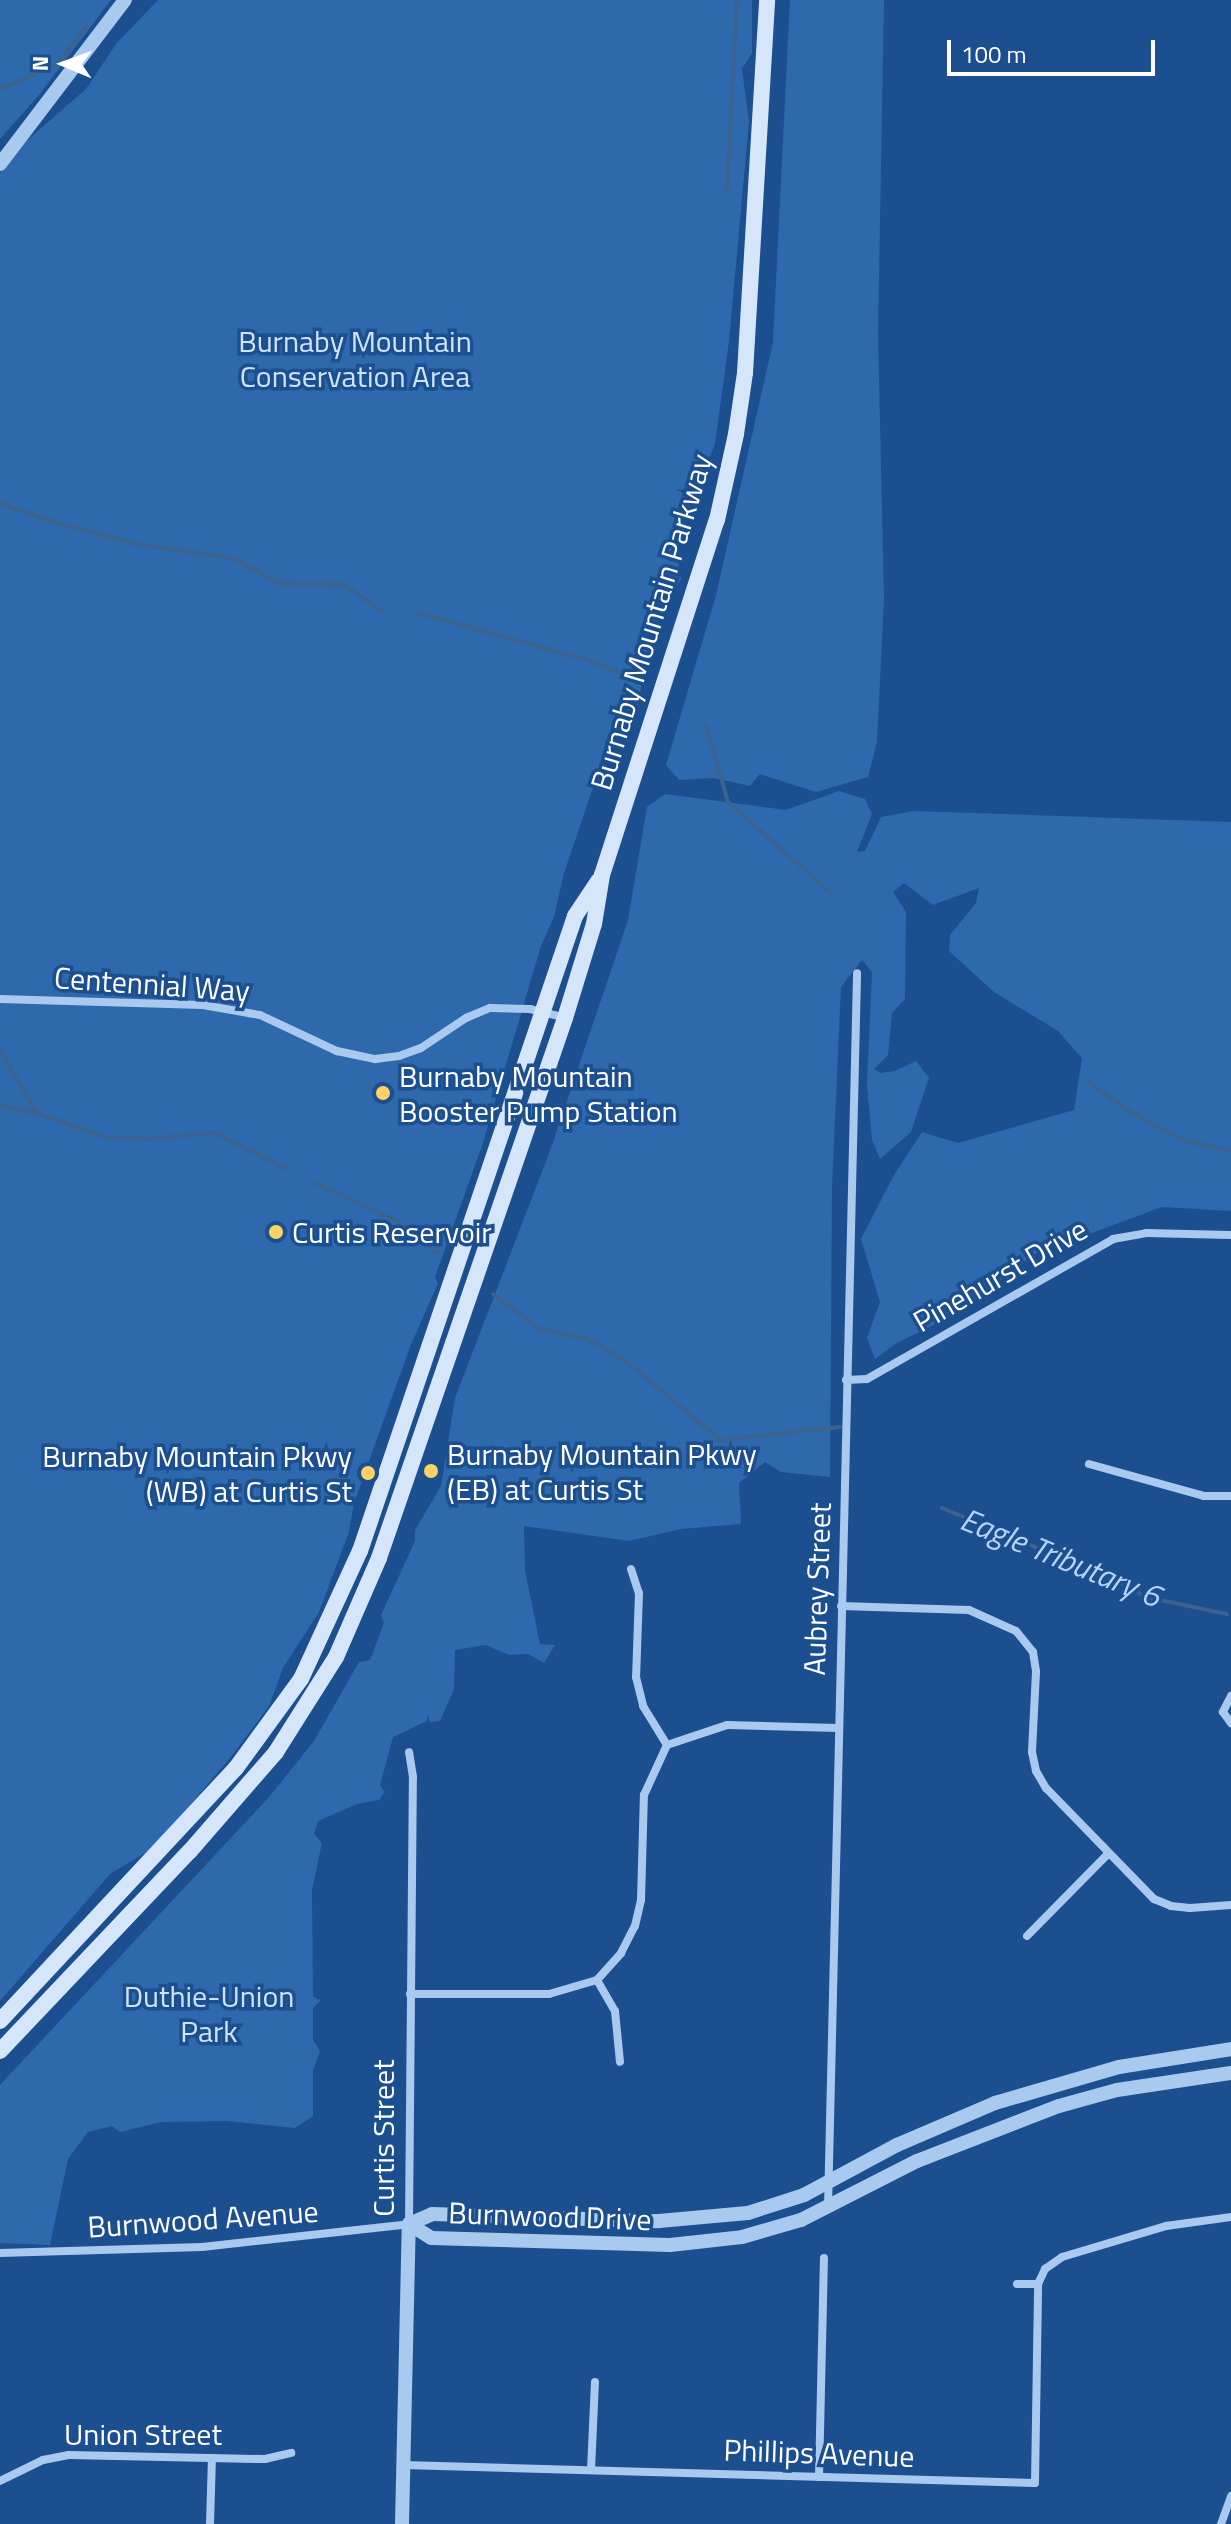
<!DOCTYPE html>
<html>
<head>
<meta charset="utf-8">
<style>
  body { margin:0 }
  #map { position:relative; width:1231px; height:2524px; overflow:hidden; background:#1b4f8f; font-family:"Titillium Web",sans-serif }
  div>[style] { position:absolute }
  .green>* { inset:0; background:#2e69ad }
  .stream>* { height:4px; margin:-2px; padding:0 2px; transform-origin:2px; border-radius:2px; background:#3c6290 }
  .minor>* { height:8px; margin:-4px; padding:0 4px; transform-origin:4px; border-radius:4px; background:#a9c9ee }
  .tertiary>* { height:14px; margin:-7px; padding:0 7px; transform-origin:7px; border-radius:7px; background:#a9c9ee }
  .secondary>* { height:16px; margin:-8px; padding:0 8px; transform-origin:8px; border-radius:8px; background:#d6e6fa }
  .dots>* { width:22px; height:22px; translate:-50% -50%; box-sizing:border-box; border:4px solid #1b4f8f; border-radius:50% }
  span { translate:-50% -50%; white-space:nowrap; text-align:center; line-height:1.15; -webkit-text-stroke:7px #1b4f8f; paint-order:stroke }
  .park-label { font-size:30px; color:#cfe3fa }
  .street-label { font-size:30px; color:#fff }
  .poi-label { font-size:30px; color:#fff }
  .left { translate:0 -50%; text-align:left }
  .right { translate:-100% -50%; text-align:right }
  .water-label { font-size:32px; color:#b5d3f5; font-style:italic }
  .north { position:absolute; left:24px; top:24px; width:80px; height:80px; -webkit-text-stroke:6px #1b4f8f; paint-order:stroke; rotate:271deg; font-size:22px; font-weight:700; line-height:32px; text-align:center; color:#fff }
  .north::after { content:''; display:block; margin:auto; width:28px; height:36px; background:#fff; clip-path:polygon(50% 0,100% 100%,50% 72%,0 100%) }
  .scale { position:absolute; left:947px; top:40px; width:208px; height:36px; box-sizing:border-box; border:4px solid #fff; border-top:0; padding-left:10px; font-size:24px; line-height:28px; white-space:nowrap; color:#fff; -webkit-text-stroke:6px #1b4f8f; paint-order:stroke }
</style>
</head>
<body>
<div id="map">
  <div class="green">
    <div style="clip-path:polygon(0 0,111px 0,39px 95px,0 139px)"></div>
    <div style="clip-path:polygon(158px 0,752px 0,752px 53px,742px 69px,749px 122px,729px 341px,715px 444px,675px 544px,681px 579px,649px 641px,636px 718px,610px 738px,564px 873px,554px 917px,541px 946px,482px 1146px,435px 1277px,438px 1283px,410px 1347px,354px 1503px,349px 1532px,319px 1612px,283px 1668px,269px 1706px,234px 1753px,155px 1847px,110px 1874px,0 2001px,0 173px,24px 143px,86px 89px,116px 44px)"></div>
    <div style="clip-path:polygon(790px 0,884px 0,878px 333px,884px 599px,877px 742px,868px 777px,816px 792px,760px 774px,750px 786px,713px 778px,679px 780px,666px 765px,716px 595px,773px 342px)"></div>
    <div style="clip-path:polygon(839px 791px,865px 799px,872px 814px,857px 852px,865px 851px,881px 817px,914px 811px,1231px 822px,1231px 1211px,1162px 1207px,1035px 1254px,960px 1312px,895px 1344px,875px 1359px,867px 1338px,880px 1302px,861px 1239px,894px 1175px,922px 1132px,958px 1143px,1074px 1110px,1082px 1058px,1058px 1031px,994px 992px,949px 951px,950px 935px,976px 903px,979px 888px,933px 905px,904px 883px,893px 892px,906px 912px,905px 999px,892px 1013px,888px 1055px,874px 1069px,880px 1073px,895px 1071px,916px 1061px,929px 1078px,911px 1132px,880px 1159px,872px 1140px,867px 1085px,872px 972px,862px 960px,841px 987px,832px 1186px,830px 1477px,781px 1472px,765px 1462px,739px 1483px,741px 1524px,681px 1529px,629px 1541px,524px 1526px,525px 1570px,540px 1644px,555px 1645px,544px 1663px,528px 1654px,509px 1655px,486px 1645px,455px 1650px,454px 1689px,440px 1721px,430px 1722px,427px 1714px,427px 1721px,393px 1737px,380px 1785px,385px 1792px,379px 1800px,357px 1804px,318px 1821px,314px 1834px,322px 1843px,312px 1890px,313px 1997px,321px 2000px,313px 2008px,313px 2040px,320px 2051px,313px 2070px,313px 2116px,295px 2128px,227px 2121px,161px 2122px,120px 2132px,112px 2126px,88px 2132px,68px 2159px,50px 2245px,0 2243px,0 2085px,270px 1796px,314px 1741px,359px 1662px,370px 1660px,384px 1623px,381px 1615px,415px 1541px,415px 1530px,441px 1486px,455px 1398px,551px 1148px,628px 920px,647px 807px,665px 794px,786px 810px)"></div>
  </div>
  <div class="stream">
    <div style="left:0;top:86px;width:4px;rotate:27deg"></div>
    <div style="left:4px;top:88px;width:59px;rotate:-24deg"></div>
    <div style="left:58px;top:64px;width:47px;rotate:-53.6deg"></div>
    <div style="left:727px;top:190px;width:190px;rotate:-87deg"></div>
    <div style="left:0;top:503px;width:57px;rotate:19.4deg"></div>
    <div style="left:54px;top:522px;width:85px;rotate:15deg"></div>
    <div style="left:136px;top:544px;width:97px;rotate:8.3deg"></div>
    <div style="left:232px;top:558px;width:53px;rotate:28deg"></div>
    <div style="left:279px;top:583px;width:66px;rotate:1.7deg"></div>
    <div style="left:345px;top:585px;width:44px;rotate:35.8deg"></div>
    <div style="left:418px;top:613px;width:175px;rotate:15.5deg"></div>
    <div style="left:587px;top:660px;width:49px;rotate:21.4deg"></div>
    <div style="left:706px;top:725px;width:80px;rotate:74.1deg"></div>
    <div style="left:728px;top:802px;width:139px;rotate:41.5deg"></div>
    <div style="left:0;top:1050px;width:73px;rotate:59.6deg"></div>
    <div style="left:1088px;top:1082px;width:52px;rotate:34.9deg"></div>
    <div style="left:1131px;top:1112px;width:59px;rotate:28.3deg"></div>
    <div style="left:1183px;top:1140px;width:49px;rotate:12.9deg"></div>
    <div style="left:0;top:1106px;width:38px;rotate:11deg"></div>
    <div style="left:37px;top:1113px;width:71px;rotate:19.7deg"></div>
    <div style="left:104px;top:1137px;width:42px;rotate:2.7deg"></div>
    <div style="left:146px;top:1139px;width:69px;rotate:-5deg"></div>
    <div style="left:215px;top:1133px;width:81px;rotate:26.3deg"></div>
    <div style="left:315px;top:1183px;width:93px;rotate:24.9deg"></div>
    <div style="left:399px;top:1222px;width:49px;rotate:39.2deg"></div>
    <div style="left:493px;top:1294px;width:59px;rotate:36.7deg"></div>
    <div style="left:540px;top:1329px;width:49px;rotate:11.8deg"></div>
    <div style="left:588px;top:1339px;width:45px;rotate:30.5deg"></div>
    <div style="left:627px;top:1362px;width:121px;rotate:40deg"></div>
    <div style="left:720px;top:1440px;width:121px;rotate:-6.2deg"></div>
    <div style="left:942px;top:1508px;width:192px;rotate:22.7deg"></div>
    <div style="left:1119px;top:1582px;width:31px;rotate:29deg"></div>
    <div style="left:1146px;top:1597px;width:83px;rotate:11.9deg"></div>
  </div>
  <div class="minor">
    <div style="left:0;top:999px;width:203px;rotate:1.7deg"></div>
    <div style="left:203px;top:1005px;width:58px;rotate:10deg"></div>
    <div style="left:260px;top:1015px;width:85px;rotate:25.1deg"></div>
    <div style="left:337px;top:1051px;width:39px;rotate:12deg"></div>
    <div style="left:375px;top:1059px;width:24px;rotate:-7deg"></div>
    <div style="left:399px;top:1056px;width:23px;rotate:-20deg"></div>
    <div style="left:421px;top:1048px;width:54px;rotate:-33.7deg"></div>
    <div style="left:466px;top:1018px;width:26px;rotate:-23deg"></div>
    <div style="left:490px;top:1008px;width:40px;rotate:1.4deg"></div>
    <div style="left:530px;top:1009px;width:36px;rotate:14deg"></div>
    <div style="left:846px;top:1380px;width:21px;rotate:-3deg"></div>
    <div style="left:867px;top:1379px;width:283px;rotate:-29.6deg"></div>
    <div style="left:1113px;top:1239px;width:34px;rotate:-10deg"></div>
    <div style="left:1146px;top:1233px;width:85px;rotate:1.3deg"></div>
    <div style="left:1089px;top:1464px;width:119px;rotate:15.5deg"></div>
    <div style="left:1204px;top:1496px;width:27px"></div>
    <div style="left:631px;top:1569px;width:25px;rotate:72deg"></div>
    <div style="left:639px;top:1593px;width:84px;rotate:92deg"></div>
    <div style="left:636px;top:1677px;width:30px;rotate:76deg"></div>
    <div style="left:643px;top:1706px;width:46px;rotate:58.4deg"></div>
    <div style="left:841px;top:1606px;width:128px;rotate:1.8deg"></div>
    <div style="left:969px;top:1610px;width:51px;rotate:24.1deg"></div>
    <div style="left:1016px;top:1631px;width:27px;rotate:51deg"></div>
    <div style="left:1033px;top:1652px;width:20px;rotate:81deg"></div>
    <div style="left:1036px;top:1672px;width:80px;rotate:92.9deg"></div>
    <div style="left:1032px;top:1752px;width:19px;rotate:78deg"></div>
    <div style="left:1036px;top:1771px;width:20px;rotate:60deg"></div>
    <div style="left:1046px;top:1788px;width:155px;rotate:45.8deg"></div>
    <div style="left:1154px;top:1899px;width:18px;rotate:22deg"></div>
    <div style="left:1171px;top:1906px;width:19px;rotate:6deg"></div>
    <div style="left:1190px;top:1908px;width:41px;rotate:-4.2deg"></div>
    <div style="left:1231px;top:1696px;width:18px;rotate:117deg"></div>
    <div style="left:1223px;top:1712px;width:14px;rotate:54deg"></div>
    <div style="left:1027px;top:1936px;width:115px;rotate:-45.4deg"></div>
    <div style="left:597px;top:1980px;width:36px;rotate:60deg"></div>
    <div style="left:615px;top:2011px;width:51px;rotate:84.4deg"></div>
    <div style="left:410px;top:1994px;width:139px"></div>
    <div style="left:549px;top:1994px;width:50px;rotate:-16.3deg"></div>
    <div style="left:597px;top:1980px;width:36px;rotate:-48deg"></div>
    <div style="left:621px;top:1953px;width:30px;rotate:-63deg"></div>
    <div style="left:635px;top:1926px;width:27px;rotate:-77deg"></div>
    <div style="left:641px;top:1900px;width:105px;rotate:-88.4deg"></div>
    <div style="left:644px;top:1795px;width:55px;rotate:-65.3deg"></div>
    <div style="left:667px;top:1745px;width:63px;rotate:-18.4deg"></div>
    <div style="left:727px;top:1725px;width:111px;rotate:1.5deg"></div>
    <div style="left:828px;top:2207px;width:1234px;rotate:-88.65deg"></div>
    <div style="left:0;top:2253px;width:202px;rotate:-1.7deg"></div>
    <div style="left:202px;top:2247px;width:208px;rotate:-6.3deg"></div>
    <div style="left:409px;top:2224px;width:447px;rotate:-89.5deg"></div>
    <div style="left:413px;top:1777px;width:25px;rotate:-99deg"></div>
    <div style="left:1017px;top:2284px;width:21px"></div>
    <div style="left:403px;top:2465px;width:632px;rotate:1.63deg"></div>
    <div style="left:1035px;top:2483px;width:199px;rotate:-89.1deg"></div>
    <div style="left:1038px;top:2284px;width:17px;rotate:-65deg"></div>
    <div style="left:1045px;top:2269px;width:21px;rotate:-35deg"></div>
    <div style="left:1062px;top:2257px;width:109px;rotate:-16.6deg"></div>
    <div style="left:1166px;top:2226px;width:66px;rotate:-7.9deg"></div>
    <div style="left:591px;top:2470px;width:88px;rotate:-87.4deg"></div>
    <div style="left:819px;top:2477px;width:219px;rotate:-88.7deg"></div>
    <div style="left:0;top:2481px;width:48px;rotate:-26deg"></div>
    <div style="left:43px;top:2460px;width:26px;rotate:-11deg"></div>
    <div style="left:69px;top:2455px;width:196px;rotate:1.2deg"></div>
    <div style="left:265px;top:2459px;width:27px;rotate:-13deg"></div>
    <div style="left:210px;top:2524px;width:66px;rotate:-88.3deg"></div>
    <div style="left:1221px;top:2524px;width:30px;rotate:-70deg"></div>
  </div>
  <div class="tertiary">
    <div style="left:0;top:164px;width:206px;rotate:-52.7deg"></div>
    <div style="left:409px;top:2224px;width:26px;rotate:32deg"></div>
    <div style="left:431px;top:2238px;width:239px;rotate:1.7deg"></div>
    <div style="left:670px;top:2245px;width:72px;rotate:-6.3deg"></div>
    <div style="left:742px;top:2237px;width:61px;rotate:-16.1deg"></div>
    <div style="left:801px;top:2220px;width:130px;rotate:-27deg"></div>
    <div style="left:917px;top:2161px;width:152px;rotate:-21.2deg"></div>
    <div style="left:1059px;top:2106px;width:60px;rotate:-15.4deg"></div>
    <div style="left:1117px;top:2090px;width:115px;rotate:-8.5deg"></div>
    <div style="left:409px;top:2224px;width:25px;rotate:-23deg"></div>
    <div style="left:432px;top:2214px;width:227px;rotate:1.8deg"></div>
    <div style="left:659px;top:2221px;width:89px;rotate:-5.1deg"></div>
    <div style="left:748px;top:2213px;width:59px;rotate:-17.8deg"></div>
    <div style="left:804px;top:2195px;width:106px;rotate:-28.3deg"></div>
    <div style="left:897px;top:2145px;width:107px;rotate:-23.2deg"></div>
    <div style="left:995px;top:2103px;width:129px;rotate:-16.2deg"></div>
    <div style="left:1119px;top:2067px;width:113px;rotate:-9.1deg"></div>
    <div style="left:402px;top:2524px;width:300px;rotate:-88.7deg"></div>
  </div>
  <div class="secondary">
    <div style="left:0;top:2021px;width:346px;rotate:-47deg"></div>
    <div style="left:236px;top:1768px;width:110px;rotate:-53.9deg"></div>
    <div style="left:301px;top:1679px;width:141px;rotate:-65.3deg"></div>
    <div style="left:360px;top:1551px;width:670px;rotate:-71.29deg"></div>
    <div style="left:575px;top:916px;width:43px;rotate:-56.3deg"></div>
    <div style="left:0;top:2051px;width:276px;rotate:-46.5deg"></div>
    <div style="left:190px;top:1851px;width:131px;rotate:-49deg"></div>
    <div style="left:276px;top:1752px;width:112px;rotate:-57.7deg"></div>
    <div style="left:336px;top:1657px;width:108px;rotate:-66.5deg"></div>
    <div style="left:379px;top:1558px;width:571px;rotate:-70.99deg"></div>
    <div style="left:565px;top:1018px;width:98px;rotate:-72.9deg"></div>
    <div style="left:594px;top:924px;width:50px;rotate:-80.7deg"></div>
    <div style="left:602px;top:875px;width:373px;rotate:-72.1deg"></div>
    <div style="left:717px;top:520px;width:88px;rotate:-77.5deg"></div>
    <div style="left:736px;top:434px;width:62px;rotate:-81.6deg"></div>
    <div style="left:745px;top:373px;width:374px;rotate:-86.6deg"></div>
  </div>
  <div class="dots">
    <div style="left:383px;top:1093px;background:#ffd166"></div>
    <div style="left:276px;top:1232px;background:#ffd166"></div>
    <div style="left:431px;top:1471px;background:#ffd166"></div>
    <div style="left:368px;top:1473px;background:#ffd166"></div>
  </div>
  <div class="park-label">
    <span style="left:355px;top:358px">Burnaby Mountain<br>Conservation Area</span>
    <span style="left:209px;top:2013px">Duthie-Union<br>Park</span>
  </div>
  <div class="street-label">
    <span style="left:651px;top:622px;rotate:-73deg">Burnaby Mountain Parkway</span>
    <span style="left:152px;top:984px;rotate:4deg">Centennial Way</span>
    <span style="left:1000px;top:1275px;rotate:-30deg">Pinehurst Drive</span>
    <span style="left:817px;top:1589px;rotate:-88deg">Aubrey Street</span>
    <span style="left:383px;top:2138px;rotate:-90deg">Curtis Street</span>
    <span style="left:550px;top:2216px;rotate:2deg">Burnwood Drive</span>
    <span style="left:203px;top:2219px;rotate:-4deg">Burnwood Avenue</span>
    <span style="left:143px;top:2434px">Union Street</span>
    <span style="left:819px;top:2453px;rotate:2deg">Phillips Avenue</span>
  </div>
  <div class="poi-label">
    <span class="left" style="left:399px;top:1093px">Burnaby Mountain<br>Booster Pump Station</span>
    <span class="left" style="left:292px;top:1232px">Curtis Reservoir</span>
    <span class="left" style="left:447px;top:1471px">Burnaby Mountain Pkwy<br>(EB) at Curtis St</span>
    <span class="right" style="left:352px;top:1473px">Burnaby Mountain Pkwy<br>(WB) at Curtis St</span>
  </div>
  <div class="water-label">
    <span style="left:1061px;top:1557px;rotate:22deg">Eagle Tributary 6</span>
  </div>
  <div class="north">N</div>
  <div class="scale">100 m</div>
</div>
</body>
</html>
